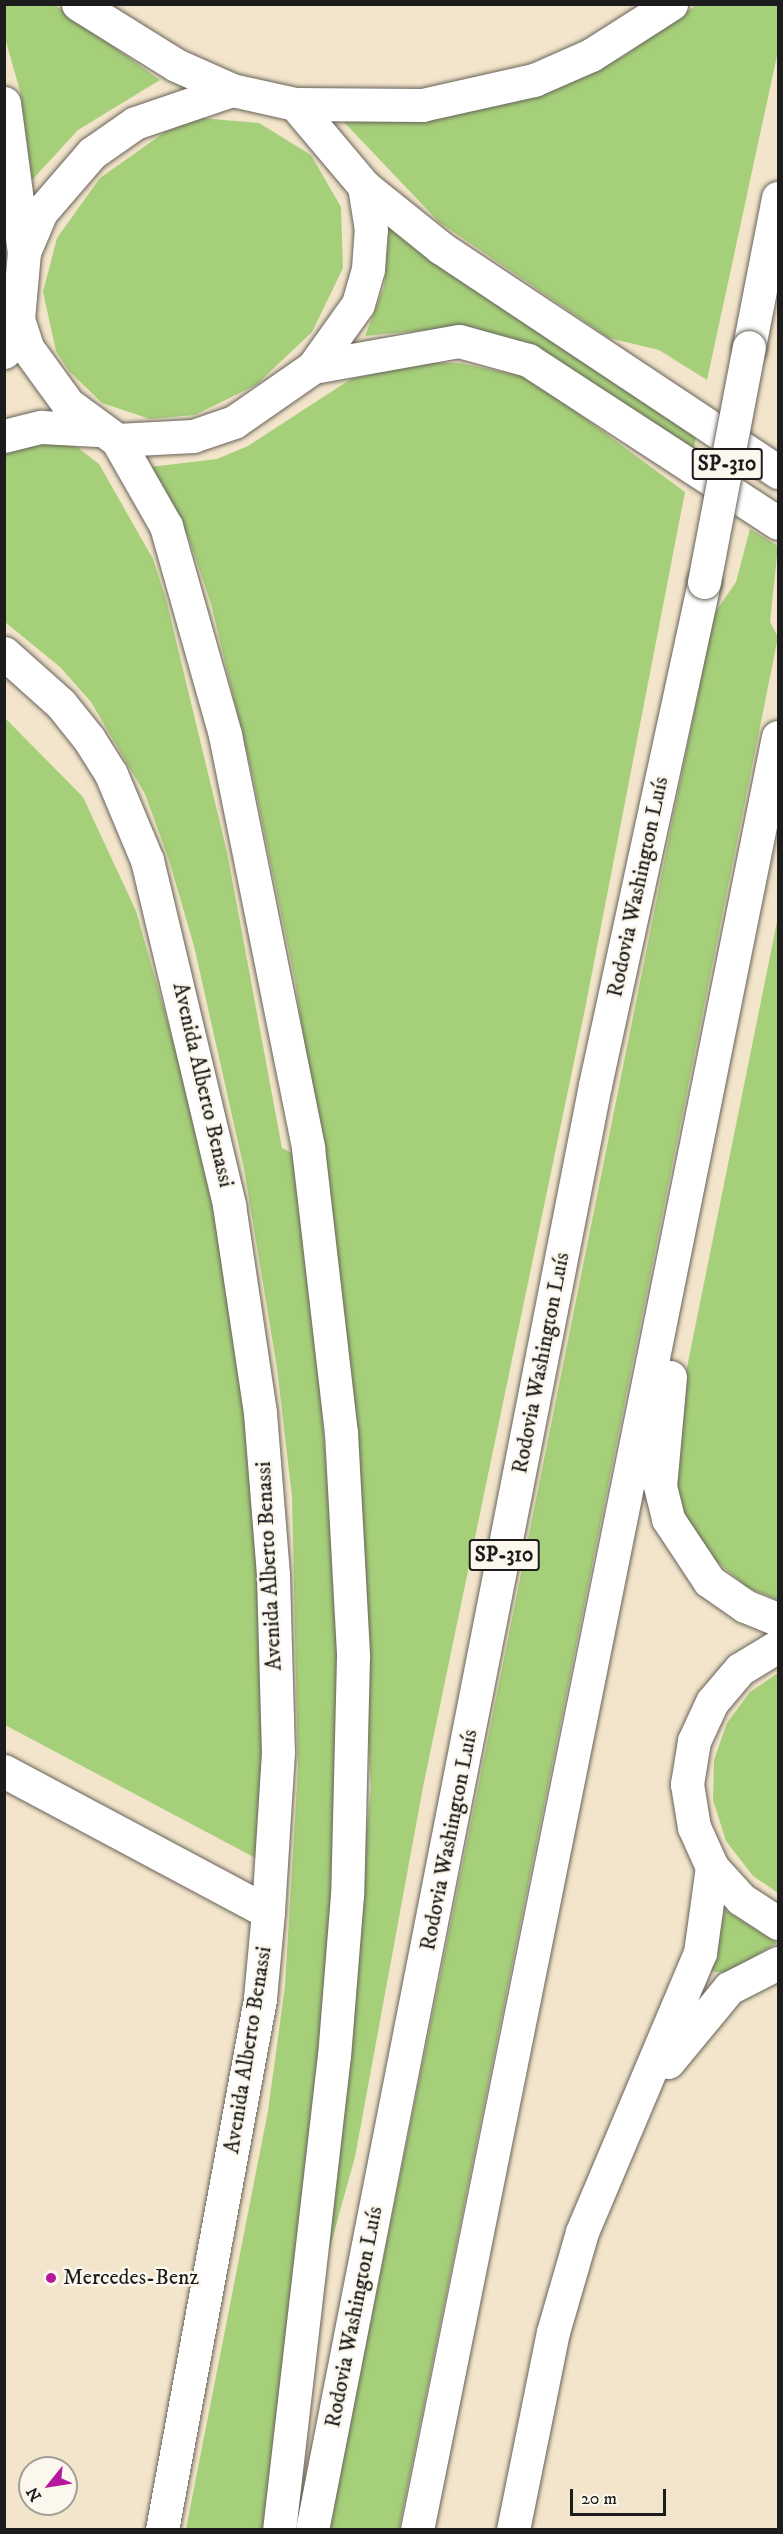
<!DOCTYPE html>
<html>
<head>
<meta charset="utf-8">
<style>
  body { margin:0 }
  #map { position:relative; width:783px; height:2534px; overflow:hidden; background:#f3e5cb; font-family:"IM FELL DW Pica",serif }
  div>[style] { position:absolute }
  .green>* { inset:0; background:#a6cf7a }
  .roads { filter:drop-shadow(0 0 2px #676259) drop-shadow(0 0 2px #676259) }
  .minor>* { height:33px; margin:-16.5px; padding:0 16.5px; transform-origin:16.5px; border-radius:16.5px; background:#fff }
  .major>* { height:33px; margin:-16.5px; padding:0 16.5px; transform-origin:16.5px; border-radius:16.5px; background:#fff }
  .highway>* { height:33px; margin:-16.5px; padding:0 16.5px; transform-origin:16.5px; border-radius:16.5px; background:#fff }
  .bridges { filter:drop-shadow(0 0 2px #676259) drop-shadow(0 0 2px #676259) }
  .highway-bridge>* { height:33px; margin:-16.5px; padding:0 16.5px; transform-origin:16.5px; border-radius:16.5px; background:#fff }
  .dots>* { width:16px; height:16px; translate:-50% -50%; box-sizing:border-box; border:3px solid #fbf7ec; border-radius:50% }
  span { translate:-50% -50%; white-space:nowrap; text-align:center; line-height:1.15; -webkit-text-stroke:5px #fbf7ec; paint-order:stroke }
  .shield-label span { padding:2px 4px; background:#fbf7ec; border:2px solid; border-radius:4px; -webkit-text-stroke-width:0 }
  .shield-label { font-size:21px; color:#1c1c1c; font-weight:700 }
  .street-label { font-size:22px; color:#1c1c1c }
  .poi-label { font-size:22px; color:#1c1c1c }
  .left { translate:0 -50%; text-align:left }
  .frame { position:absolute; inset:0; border:6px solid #1c1c1c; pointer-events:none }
  .north { position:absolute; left:18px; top:2456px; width:60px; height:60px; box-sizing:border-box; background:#fbf7ec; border:2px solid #a29f99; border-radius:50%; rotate:240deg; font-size:16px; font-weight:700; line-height:24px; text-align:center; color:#1c1c1c }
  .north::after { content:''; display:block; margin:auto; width:21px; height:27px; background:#b5179e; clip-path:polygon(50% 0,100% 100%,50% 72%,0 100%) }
  .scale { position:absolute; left:570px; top:2489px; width:96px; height:27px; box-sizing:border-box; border:3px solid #1c1c1c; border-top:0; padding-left:8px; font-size:18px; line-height:21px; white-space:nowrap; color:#1c1c1c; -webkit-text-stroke:4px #fbf7ec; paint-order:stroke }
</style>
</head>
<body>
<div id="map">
  <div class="green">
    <div style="clip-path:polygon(4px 5px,55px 5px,160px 80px,78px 130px,32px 180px,20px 91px,5px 38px)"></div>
    <div style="clip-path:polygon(696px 5px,778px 5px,778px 51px,707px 380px,659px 350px,609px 338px,439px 222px,342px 120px,582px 77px,624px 56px)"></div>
    <div style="clip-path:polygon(200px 118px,259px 123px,311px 155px,341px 207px,343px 268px,312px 332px,256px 385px,195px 415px,150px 419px,102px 403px,69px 371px,56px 351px,43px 292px,57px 238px,100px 178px,165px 132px)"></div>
    <div style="clip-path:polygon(390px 223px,462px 280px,696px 437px,693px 453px,527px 342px,456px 327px,365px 336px,384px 287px)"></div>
    <div style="clip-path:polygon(422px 363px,460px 363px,530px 378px,685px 492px,585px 1009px,423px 1787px,355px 2157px,321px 2279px,371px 1788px,348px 1347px,295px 980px,252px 773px,211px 604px,188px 536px,150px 467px,217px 459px,248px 446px,351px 379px)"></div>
    <div style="clip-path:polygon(46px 441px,77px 447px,99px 464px,153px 559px,166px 599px,227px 852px,282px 1148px,292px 1153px,320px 1382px,339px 1642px,331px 1992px,269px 2529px,186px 2529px,268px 2111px,285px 1986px,298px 1768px,292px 1497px,277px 1368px,244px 1169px,194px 946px,169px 860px,145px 794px,91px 702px,60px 667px,5px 622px,5px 451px)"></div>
    <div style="clip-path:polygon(750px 529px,778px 546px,770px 622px,778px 637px,399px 2529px,329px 2529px,714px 614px,736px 582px)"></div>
    <div style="clip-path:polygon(4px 717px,83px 797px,136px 911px,204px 1150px,263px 1502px,270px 1717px,261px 1861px,5px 1725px)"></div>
    <div style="clip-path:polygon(778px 917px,778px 1600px,747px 1587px,696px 1544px,671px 1484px,682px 1392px)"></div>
    <div style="clip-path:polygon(778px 1673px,778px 1893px,753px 1876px,726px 1841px,713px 1800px,714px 1760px,727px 1723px,750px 1692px)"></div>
    <div style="clip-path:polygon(725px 1910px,777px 1943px,726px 1973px,707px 1971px)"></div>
  </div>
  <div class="roads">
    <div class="minor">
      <div style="left:4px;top:352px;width:36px;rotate:-67deg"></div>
      <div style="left:4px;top:436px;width:38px;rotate:-14deg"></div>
      <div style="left:41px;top:427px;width:57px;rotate:3deg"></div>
      <div style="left:4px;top:653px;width:76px;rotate:41.8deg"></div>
      <div style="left:61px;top:704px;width:45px;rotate:51.3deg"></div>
      <div style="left:89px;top:739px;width:41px;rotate:57.8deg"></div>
      <div style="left:111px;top:774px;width:93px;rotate:67.3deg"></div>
      <div style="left:147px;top:860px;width:355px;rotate:76.6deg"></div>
      <div style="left:229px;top:1205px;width:210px;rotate:81.5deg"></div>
      <div style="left:260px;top:1413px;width:163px;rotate:85.4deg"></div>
      <div style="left:273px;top:1575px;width:177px;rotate:88.4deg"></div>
      <div style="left:278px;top:1752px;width:160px;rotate:93.6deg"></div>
      <div style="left:268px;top:1912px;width:87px;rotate:95.3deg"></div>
      <div style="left:260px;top:1999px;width:540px;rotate:100.46deg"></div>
      <div style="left:4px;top:1771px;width:299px;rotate:28.1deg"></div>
    </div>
    <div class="major">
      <div style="left:78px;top:4px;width:115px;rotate:31.9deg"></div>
      <div style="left:176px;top:65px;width:61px;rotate:24.1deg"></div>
      <div style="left:232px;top:90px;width:65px;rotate:12.5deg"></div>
      <div style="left:295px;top:104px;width:107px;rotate:49.9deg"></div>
      <div style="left:364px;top:186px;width:99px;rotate:38.8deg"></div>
      <div style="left:441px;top:248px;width:405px;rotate:33.6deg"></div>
      <div style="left:4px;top:103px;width:150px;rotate:82.4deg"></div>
      <div style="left:24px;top:252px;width:67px;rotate:95.1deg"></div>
      <div style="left:18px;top:319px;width:32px;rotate:72deg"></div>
      <div style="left:28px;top:349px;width:68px;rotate:54deg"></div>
      <div style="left:68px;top:404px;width:61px;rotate:36.3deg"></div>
      <div style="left:117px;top:440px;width:76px;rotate:-3deg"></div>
      <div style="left:193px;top:436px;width:43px;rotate:-18.9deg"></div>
      <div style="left:234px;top:422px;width:96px;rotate:-34.8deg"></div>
      <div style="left:313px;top:367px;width:77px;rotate:-54.5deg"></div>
      <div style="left:358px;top:304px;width:36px;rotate:-74deg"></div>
      <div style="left:368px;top:269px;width:39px;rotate:-86deg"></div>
      <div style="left:371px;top:230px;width:45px;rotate:-99deg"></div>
      <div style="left:24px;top:252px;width:43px;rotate:-67deg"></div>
      <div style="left:41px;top:212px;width:78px;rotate:-49.2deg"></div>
      <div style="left:92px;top:153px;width:52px;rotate:-34.9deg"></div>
      <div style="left:135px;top:123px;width:102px;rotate:-18.8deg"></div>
      <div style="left:313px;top:367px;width:148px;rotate:-10.1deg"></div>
      <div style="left:459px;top:341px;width:72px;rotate:15.4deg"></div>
      <div style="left:528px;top:360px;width:298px;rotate:33.1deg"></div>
      <div style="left:778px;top:1646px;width:44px;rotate:148.8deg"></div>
      <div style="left:740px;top:1669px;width:43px;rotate:130.3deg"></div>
      <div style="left:712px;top:1702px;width:43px;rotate:114.8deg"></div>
      <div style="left:694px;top:1741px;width:44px;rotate:99.2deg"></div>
      <div style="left:687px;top:1784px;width:44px;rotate:80.8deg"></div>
      <div style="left:694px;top:1827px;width:44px;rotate:65.8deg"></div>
      <div style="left:712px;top:1867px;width:43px;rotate:47.8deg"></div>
      <div style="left:741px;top:1899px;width:44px;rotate:33deg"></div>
      <div style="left:668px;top:2062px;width:96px;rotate:-50.5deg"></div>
      <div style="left:729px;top:1988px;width:55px;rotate:-27deg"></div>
      <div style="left:513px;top:2530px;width:202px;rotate:-78.6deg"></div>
      <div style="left:553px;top:2332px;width:104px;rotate:-73.8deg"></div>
      <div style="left:582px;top:2232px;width:303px;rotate:-67.1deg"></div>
      <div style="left:700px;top:1953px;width:87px;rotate:-82.1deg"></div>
    </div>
    <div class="highway">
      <div style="left:295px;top:104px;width:127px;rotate:0.5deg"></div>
      <div style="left:422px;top:105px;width:115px;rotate:-12.6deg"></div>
      <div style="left:534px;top:80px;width:62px;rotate:-23.7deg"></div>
      <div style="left:591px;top:55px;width:95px;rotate:-32.5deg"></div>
      <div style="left:749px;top:347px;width:152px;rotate:-79deg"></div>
      <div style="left:117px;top:440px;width:99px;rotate:60.3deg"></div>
      <div style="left:166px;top:526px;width:217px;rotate:74.2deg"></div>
      <div style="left:225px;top:735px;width:421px;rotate:78.6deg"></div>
      <div style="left:308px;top:1148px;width:286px;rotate:83.4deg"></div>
      <div style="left:341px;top:1432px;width:225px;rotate:86.9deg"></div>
      <div style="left:353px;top:1657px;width:238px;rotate:91.4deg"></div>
      <div style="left:347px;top:1895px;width:161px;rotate:94.6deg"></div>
      <div style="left:334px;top:2055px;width:478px;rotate:96.6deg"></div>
      <div style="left:670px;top:1377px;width:109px;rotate:95.2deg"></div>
      <div style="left:660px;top:1486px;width:34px;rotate:76deg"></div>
      <div style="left:668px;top:1519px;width:74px;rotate:56.5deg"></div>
      <div style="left:709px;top:1581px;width:44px;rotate:34.8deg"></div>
      <div style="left:745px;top:1606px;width:35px;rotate:22deg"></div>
      <div style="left:312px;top:2530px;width:1472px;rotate:-78.92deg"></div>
      <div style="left:595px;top:1085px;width:515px;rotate:-77.77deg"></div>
      <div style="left:417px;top:2530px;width:1829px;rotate:-78.62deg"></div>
    </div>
  </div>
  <div class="bridges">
    <div class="highway-bridge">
      <div style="left:704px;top:582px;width:239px;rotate:-79.2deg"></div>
    </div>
  </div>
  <div class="dots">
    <div style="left:51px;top:2278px;background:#b5179e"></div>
  </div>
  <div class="shield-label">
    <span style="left:727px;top:464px">SP-310</span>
    <span style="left:504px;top:1555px">SP-310</span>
  </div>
  <div class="street-label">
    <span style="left:638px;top:887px;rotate:-78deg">Rodovia Washington Luís</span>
    <span style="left:203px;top:1085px;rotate:77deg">Avenida Alberto Benassi</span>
    <span style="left:541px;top:1363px;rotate:-79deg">Rodovia Washington Luís</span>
    <span style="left:269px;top:1566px;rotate:-93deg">Avenida Alberto Benassi</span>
    <span style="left:449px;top:1840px;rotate:-79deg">Rodovia Washington Luís</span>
    <span style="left:248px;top:2050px;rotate:-81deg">Avenida Alberto Benassi</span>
    <span style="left:354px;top:2317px;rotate:-79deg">Rodovia Washington Luís</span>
  </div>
  <div class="poi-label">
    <span class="left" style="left:63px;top:2278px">Mercedes-Benz</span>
  </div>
  <div class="frame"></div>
  <div class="north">N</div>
  <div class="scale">20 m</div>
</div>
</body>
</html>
